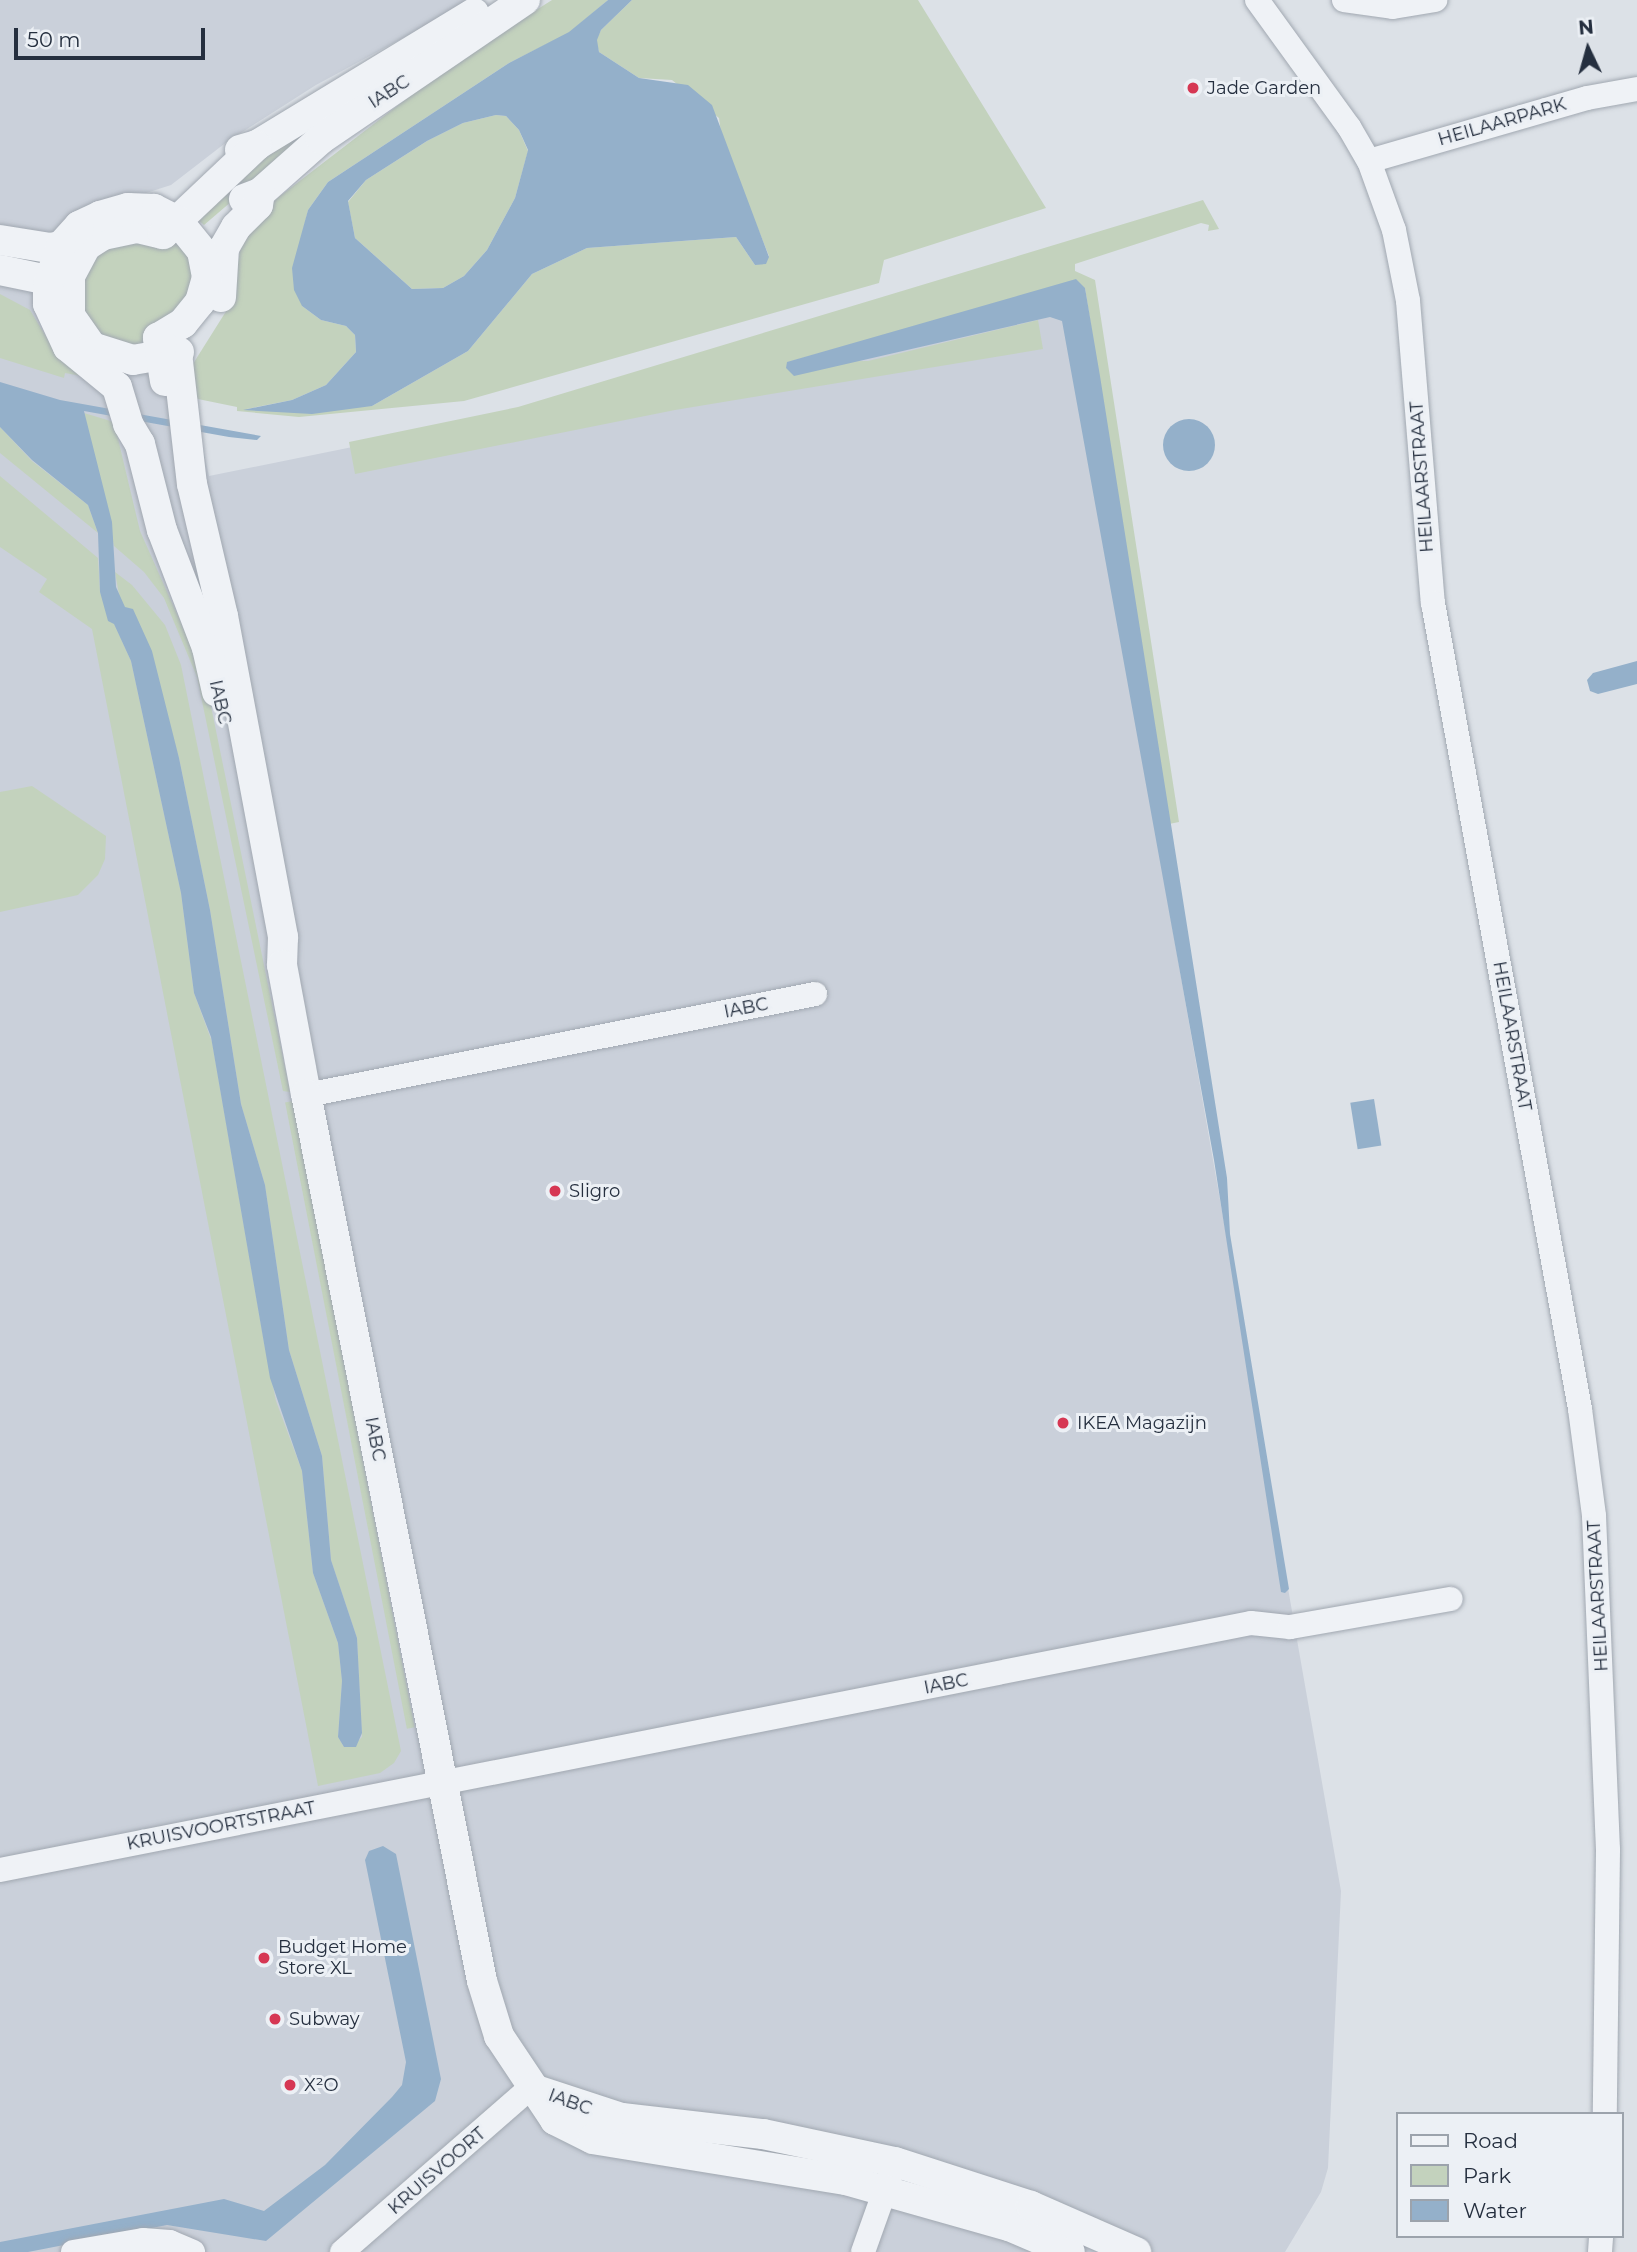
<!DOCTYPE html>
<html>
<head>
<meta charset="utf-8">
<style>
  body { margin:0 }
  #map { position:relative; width:1637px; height:2252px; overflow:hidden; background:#dce1e7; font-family:Montserrat,sans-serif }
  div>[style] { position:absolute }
  .built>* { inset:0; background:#cad0da }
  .green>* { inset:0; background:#c3d2bd; transform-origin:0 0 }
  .water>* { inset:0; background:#94b0ca; transform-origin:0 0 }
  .round { border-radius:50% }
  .roads { filter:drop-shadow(0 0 2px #a1a8b1) drop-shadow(0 0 2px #a1a8b1) }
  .minor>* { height:24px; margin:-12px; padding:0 12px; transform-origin:12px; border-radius:12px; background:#eff2f6 }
  .tertiary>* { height:30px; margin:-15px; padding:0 15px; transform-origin:15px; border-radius:15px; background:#eff2f6 }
  .dots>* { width:19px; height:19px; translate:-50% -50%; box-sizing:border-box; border:4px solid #ecf0f5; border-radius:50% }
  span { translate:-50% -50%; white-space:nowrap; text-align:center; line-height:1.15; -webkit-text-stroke:6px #ecf0f5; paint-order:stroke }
  .poi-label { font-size:18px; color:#252f3f }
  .left { translate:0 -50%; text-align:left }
  .street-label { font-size:18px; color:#252f3f }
  .legend { position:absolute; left:1396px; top:2112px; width:228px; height:126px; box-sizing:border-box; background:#ecf0f5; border:2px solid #9ca3ac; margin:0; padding:9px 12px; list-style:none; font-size:21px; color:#252f3f }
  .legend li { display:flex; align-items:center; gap:14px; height:35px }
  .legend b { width:35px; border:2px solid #9ca3ac }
  .north { position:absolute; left:1553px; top:14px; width:70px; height:70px; -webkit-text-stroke:5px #ecf0f5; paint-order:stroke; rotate:355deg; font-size:19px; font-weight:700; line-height:28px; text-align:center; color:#252f3f }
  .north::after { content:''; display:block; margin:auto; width:24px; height:32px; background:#252f3f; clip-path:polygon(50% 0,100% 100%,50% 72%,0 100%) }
  .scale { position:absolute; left:14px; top:28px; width:191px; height:32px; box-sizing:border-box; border:4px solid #252f3f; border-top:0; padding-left:9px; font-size:21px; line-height:24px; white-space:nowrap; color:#252f3f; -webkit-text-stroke:5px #ecf0f5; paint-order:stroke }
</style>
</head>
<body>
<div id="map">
  <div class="built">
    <div style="clip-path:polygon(0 0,473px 0,316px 85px,228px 141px,171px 185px,146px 193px,209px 476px,1063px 303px,1341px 1891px,1328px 2168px,1321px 2192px,1285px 2252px,0 2252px)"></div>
  </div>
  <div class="green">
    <div style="clip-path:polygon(552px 0,608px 0,569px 33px,509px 63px,328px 182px,308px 210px,303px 231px,302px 306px,321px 320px,346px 326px,355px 335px,356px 352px,326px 385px,292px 400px,247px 409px,372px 406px,468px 351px,532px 274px,587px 248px,736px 237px,755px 265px,769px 256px,722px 141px,719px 118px,672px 80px,639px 78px,599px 52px,596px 40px,601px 30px,632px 0,918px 0,1046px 208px,884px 260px,879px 283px,464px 401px,299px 417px,237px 411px,237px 407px,193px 398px,191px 367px,230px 305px,243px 235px,271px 203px,453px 63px)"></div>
    <div style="clip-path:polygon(352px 98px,204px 225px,196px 218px,271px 152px)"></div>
    <div style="clip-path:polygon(496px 115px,506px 116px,519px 130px,528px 151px,515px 198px,487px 250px,464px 276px,443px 288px,412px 289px,355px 238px,348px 202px,366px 180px,427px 141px,463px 123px)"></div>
    <div style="clip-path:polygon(1203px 200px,1219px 229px,1208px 231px,1209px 225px,1201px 223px,1075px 264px,1075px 271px,1095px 280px,1179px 822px,1169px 824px,1085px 288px,982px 308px,788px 362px,868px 361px,1038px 320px,1043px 349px,675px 410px,355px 474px,349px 442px,518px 407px)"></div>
    <div style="clip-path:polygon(183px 238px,196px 285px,152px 350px,132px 351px,88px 329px,76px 290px,100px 247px)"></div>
    <div style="clip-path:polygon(0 294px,30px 310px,50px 343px,87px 377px,65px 373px,64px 378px,0 358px)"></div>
    <div style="clip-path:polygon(84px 413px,114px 422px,140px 531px,205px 677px,290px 1092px,283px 1091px,197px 677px,164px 598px,144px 572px,114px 546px)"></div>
    <div style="clip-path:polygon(0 427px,32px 461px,88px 505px,98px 533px,0 453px)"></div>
    <div style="clip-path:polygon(0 476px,98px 558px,100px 592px,131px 661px,181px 893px,194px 993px,212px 1042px,264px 1342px,276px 1401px,302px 1471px,313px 1573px,338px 1643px,342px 1681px,338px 1737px,344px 1747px,352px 1747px,362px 1737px,357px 1638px,331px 1560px,322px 1456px,289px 1350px,265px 1185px,241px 1104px,210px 910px,179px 758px,165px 711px,120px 600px,115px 572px,132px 585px,165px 625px,181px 665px,401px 1751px,394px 1763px,380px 1773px,318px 1786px,92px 629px,39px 592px,47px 579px,0 547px)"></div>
    <div style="clip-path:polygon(32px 786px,106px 836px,105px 859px,98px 875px,78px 895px,0 912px,0 792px)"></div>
    <div style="left:293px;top:1101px;width:638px;height:8px;rotate:79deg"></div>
  </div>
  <div class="water">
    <div style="clip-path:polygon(evenodd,608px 0,632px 0,601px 30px,597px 40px,599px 52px,639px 78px,688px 85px,712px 105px,769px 257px,766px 264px,755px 265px,736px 237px,587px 248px,532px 274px,468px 351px,372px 406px,312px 414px,243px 410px,292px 400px,326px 385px,356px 352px,355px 335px,346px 326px,321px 320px,302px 306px,294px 290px,292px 268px,308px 210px,328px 182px,509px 63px,569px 32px,608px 0,496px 115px,506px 116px,519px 130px,528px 150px,515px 198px,487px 250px,464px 276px,443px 288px,412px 289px,355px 238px,348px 201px,366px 180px,427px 141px,463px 123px,496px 115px)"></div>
    <div style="clip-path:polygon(1076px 279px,1085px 288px,1100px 376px,1227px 1178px,1230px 1234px,1289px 1589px,1285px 1593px,1281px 1592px,1214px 1160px,1062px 321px,1050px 317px,794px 376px,786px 368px,787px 362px)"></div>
    <div style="clip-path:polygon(0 382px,60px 400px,261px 436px,257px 440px,229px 437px,84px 411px,112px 522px,116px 587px,125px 607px,133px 609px,152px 651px,179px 758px,210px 910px,241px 1104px,265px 1185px,289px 1350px,322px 1456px,331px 1560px,357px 1638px,362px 1733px,356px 1747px,344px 1747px,338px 1737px,342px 1681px,338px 1643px,313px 1573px,302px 1471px,270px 1378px,211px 1037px,194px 993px,181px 893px,131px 661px,114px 624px,108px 621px,100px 592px,98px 533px,88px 505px,32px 460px,0 427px)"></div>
    <div class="round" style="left:1163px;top:419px;width:52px;height:52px"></div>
    <div style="clip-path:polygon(1637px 661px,1637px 684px,1598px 694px,1590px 691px,1587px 680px,1593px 673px)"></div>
    <div style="left:1374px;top:1099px;width:47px;height:24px;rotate:81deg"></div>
    <div style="clip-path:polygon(383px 1846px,396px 1854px,441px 2079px,435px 2101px,266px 2241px,167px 2225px,28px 2252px,0 2252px,0 2242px,224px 2199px,264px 2211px,325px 2165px,392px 2097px,402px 2085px,406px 2062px,365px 1860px,369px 1851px)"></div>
  </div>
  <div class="roads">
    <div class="minor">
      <div style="left:1257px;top:0;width:157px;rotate:54.1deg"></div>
      <div style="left:1349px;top:127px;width:39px;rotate:60deg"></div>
      <div style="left:1369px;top:161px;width:73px;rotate:70.1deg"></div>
      <div style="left:1394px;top:230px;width:72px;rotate:78.8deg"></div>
      <div style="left:1408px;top:301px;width:303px;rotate:85.3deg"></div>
      <div style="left:1433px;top:603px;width:819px;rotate:79.66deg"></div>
      <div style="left:1580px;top:1409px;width:108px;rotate:82.5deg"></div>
      <div style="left:1594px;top:1516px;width:334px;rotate:87.6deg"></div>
      <div style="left:1608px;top:1850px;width:264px;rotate:90.7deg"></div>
      <div style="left:1344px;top:0;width:49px;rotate:8.1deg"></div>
      <div style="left:1393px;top:7px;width:43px;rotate:-9.5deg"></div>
      <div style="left:1369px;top:161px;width:227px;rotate:-16.1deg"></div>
      <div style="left:1587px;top:98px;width:51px;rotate:-10.2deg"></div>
      <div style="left:307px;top:1095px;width:518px;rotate:-11.24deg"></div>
      <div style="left:0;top:1870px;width:1275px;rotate:-11.17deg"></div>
      <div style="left:1251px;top:1623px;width:39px;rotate:6deg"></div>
      <div style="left:1290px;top:1627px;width:163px;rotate:-9.9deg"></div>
      <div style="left:73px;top:2252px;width:71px;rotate:-9.7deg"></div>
      <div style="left:143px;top:2240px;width:27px;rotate:4deg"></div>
      <div style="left:170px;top:2242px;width:25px;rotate:23deg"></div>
      <div style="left:342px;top:2252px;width:249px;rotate:-41.1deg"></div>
      <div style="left:863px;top:2252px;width:96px;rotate:-70.4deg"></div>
      <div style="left:1600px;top:2252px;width:16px;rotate:-86deg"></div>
    </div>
    <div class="tertiary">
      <div style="left:240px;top:150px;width:18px;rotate:-16deg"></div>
      <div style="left:257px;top:145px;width:254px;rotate:-31.3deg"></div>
      <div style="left:244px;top:199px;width:17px;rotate:-21deg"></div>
      <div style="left:260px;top:193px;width:81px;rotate:-41.5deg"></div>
      <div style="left:321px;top:139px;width:247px;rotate:-34.3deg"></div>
      <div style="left:0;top:240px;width:51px;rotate:9.1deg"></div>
      <div style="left:50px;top:248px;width:11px;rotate:-10deg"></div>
      <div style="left:0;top:270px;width:68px;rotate:11.8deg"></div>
      <div style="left:221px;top:297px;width:49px;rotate:-86.5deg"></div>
      <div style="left:224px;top:248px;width:24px;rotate:-60deg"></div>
      <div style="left:236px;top:227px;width:31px;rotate:-45deg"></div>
      <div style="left:258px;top:205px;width:12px;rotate:-81deg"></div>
      <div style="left:179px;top:352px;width:47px;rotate:170.1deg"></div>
      <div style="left:133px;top:360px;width:43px;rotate:-162.4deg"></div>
      <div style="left:92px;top:347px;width:38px;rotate:-125deg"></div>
      <div style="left:70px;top:316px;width:40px;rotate:-90deg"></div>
      <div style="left:70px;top:276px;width:34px;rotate:-62deg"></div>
      <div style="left:86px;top:246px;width:20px;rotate:-33deg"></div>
      <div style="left:103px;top:235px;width:35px;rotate:-12deg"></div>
      <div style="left:137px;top:228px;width:27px;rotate:13deg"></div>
      <div style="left:163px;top:234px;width:129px;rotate:-43.4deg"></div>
      <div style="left:177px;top:353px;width:132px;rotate:83.5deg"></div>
      <div style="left:192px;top:484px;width:136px;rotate:76.8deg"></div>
      <div style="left:223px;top:616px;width:327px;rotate:79.4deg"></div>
      <div style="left:283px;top:937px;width:28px;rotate:92deg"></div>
      <div style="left:282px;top:965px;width:131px;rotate:79.5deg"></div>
      <div style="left:306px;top:1094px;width:904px;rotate:78.78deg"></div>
      <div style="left:482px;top:1981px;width:58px;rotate:72.8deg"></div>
      <div style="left:499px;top:2036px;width:101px;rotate:56.3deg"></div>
      <div style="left:555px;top:2120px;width:42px;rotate:26.6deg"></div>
      <div style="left:593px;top:2139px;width:256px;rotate:9.2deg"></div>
      <div style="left:846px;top:2180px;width:169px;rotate:15.8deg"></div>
      <div style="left:1009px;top:2226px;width:66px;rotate:23.1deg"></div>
      <div style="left:165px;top:381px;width:44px;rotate:-99.2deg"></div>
      <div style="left:158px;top:338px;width:29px;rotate:-31deg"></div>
      <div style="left:183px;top:323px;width:27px;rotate:-51deg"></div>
      <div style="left:200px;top:302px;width:26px;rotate:-74deg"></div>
      <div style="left:207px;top:277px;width:26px;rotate:-101deg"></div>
      <div style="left:202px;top:251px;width:38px;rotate:-129deg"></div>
      <div style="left:178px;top:221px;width:27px;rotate:-153deg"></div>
      <div style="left:154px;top:209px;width:26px;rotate:-178deg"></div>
      <div style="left:128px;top:208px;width:29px;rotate:164deg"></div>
      <div style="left:100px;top:216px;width:23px;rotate:155deg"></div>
      <div style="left:79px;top:226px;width:27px;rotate:132deg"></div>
      <div style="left:61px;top:246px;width:41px;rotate:108.4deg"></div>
      <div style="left:48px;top:285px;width:19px;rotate:90deg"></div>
      <div style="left:48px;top:304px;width:47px;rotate:65.1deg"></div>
      <div style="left:68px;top:347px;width:63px;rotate:39.2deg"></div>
      <div style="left:117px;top:387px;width:39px;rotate:73deg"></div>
      <div style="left:128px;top:424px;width:23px;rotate:59deg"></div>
      <div style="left:140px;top:444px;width:89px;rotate:75.7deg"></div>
      <div style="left:162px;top:530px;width:126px;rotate:69.1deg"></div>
      <div style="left:207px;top:648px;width:45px;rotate:77.2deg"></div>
      <div style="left:530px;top:2088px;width:97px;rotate:18.1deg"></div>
      <div style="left:622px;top:2118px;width:142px;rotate:6.5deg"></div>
      <div style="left:763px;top:2134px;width:135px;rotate:12deg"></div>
      <div style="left:895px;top:2162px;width:143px;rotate:17.9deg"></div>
      <div style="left:1031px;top:2206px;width:115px;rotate:23.7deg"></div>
    </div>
  </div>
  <div class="dots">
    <div style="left:1193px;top:88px;background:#d63753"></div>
    <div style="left:555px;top:1191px;background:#d63753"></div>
    <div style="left:1063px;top:1423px;background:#d63753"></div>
    <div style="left:264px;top:1958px;background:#d63753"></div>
    <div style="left:275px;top:2019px;background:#d63753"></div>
    <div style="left:290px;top:2085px;background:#d63753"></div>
  </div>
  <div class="poi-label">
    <span class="left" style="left:1207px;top:88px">Jade Garden</span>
    <span class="left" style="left:569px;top:1191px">Sligro</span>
    <span class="left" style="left:1077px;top:1423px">IKEA Magazijn</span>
    <span class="left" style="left:278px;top:1958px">Budget Home<br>Store XL</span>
    <span class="left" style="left:289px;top:2019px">Subway</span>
    <span class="left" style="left:304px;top:2085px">X²O</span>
  </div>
  <div class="street-label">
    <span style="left:389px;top:92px;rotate:-33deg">IABC</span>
    <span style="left:1502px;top:122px;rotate:-16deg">HEILAARPARK</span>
    <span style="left:1422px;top:477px;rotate:-94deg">HEILAARSTRAAT</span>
    <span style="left:220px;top:702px;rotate:77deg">IABC</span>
    <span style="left:746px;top:1008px;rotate:-11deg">IABC</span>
    <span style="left:1512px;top:1036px;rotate:80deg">HEILAARSTRAAT</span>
    <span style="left:375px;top:1439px;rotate:79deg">IABC</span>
    <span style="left:1598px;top:1596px;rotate:-93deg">HEILAARSTRAAT</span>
    <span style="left:946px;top:1684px;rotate:-11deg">IABC</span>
    <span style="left:221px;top:1826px;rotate:-11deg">KRUISVOORTSTRAAT</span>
    <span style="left:570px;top:2102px;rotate:20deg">IABC</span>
    <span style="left:437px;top:2171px;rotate:-41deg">KRUISVOORT</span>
  </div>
  <ul class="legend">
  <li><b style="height:9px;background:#eff2f6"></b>Road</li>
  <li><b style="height:19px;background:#c3d2bd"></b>Park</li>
  <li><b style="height:19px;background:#94b0ca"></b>Water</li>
  </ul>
  <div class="north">N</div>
  <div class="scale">50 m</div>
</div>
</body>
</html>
